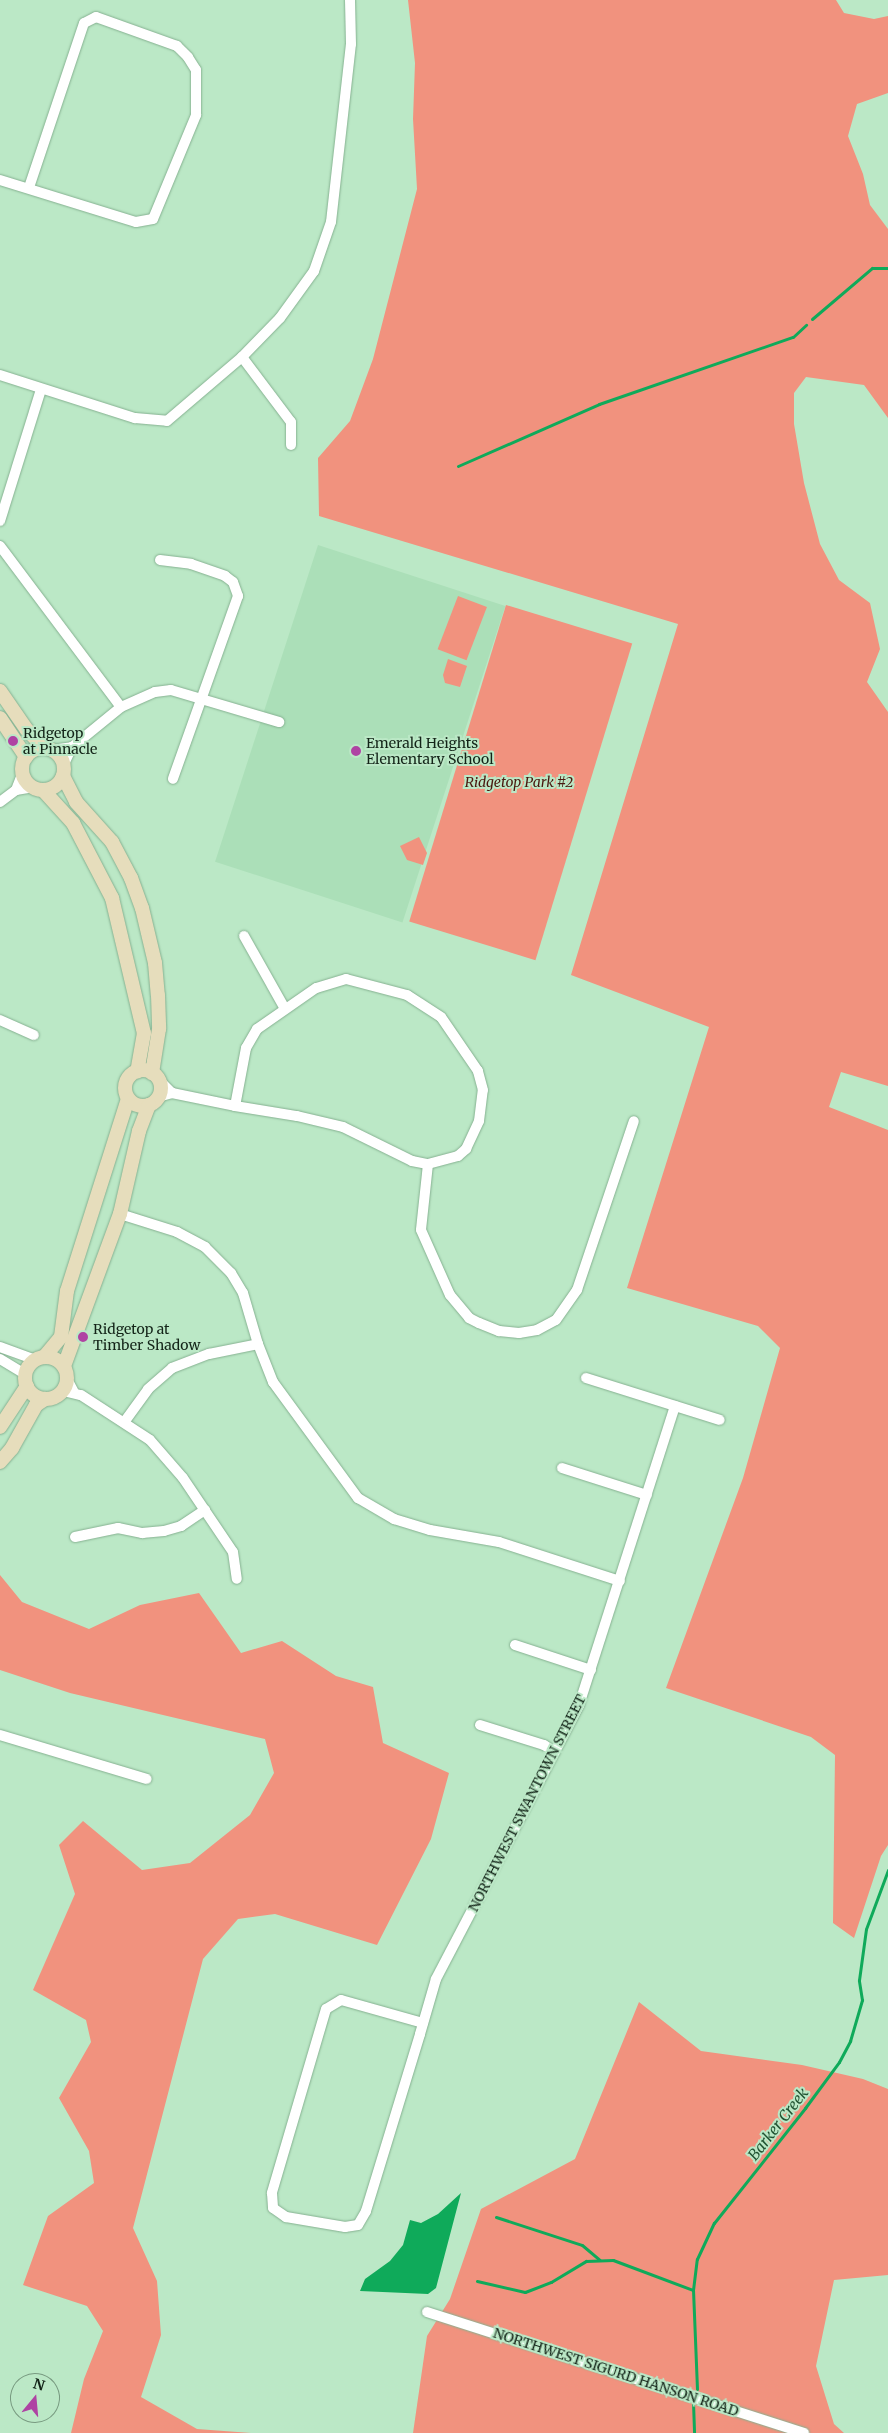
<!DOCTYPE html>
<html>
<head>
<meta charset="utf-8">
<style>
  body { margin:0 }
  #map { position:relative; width:888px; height:2433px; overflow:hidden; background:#bbe8c6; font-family:Merriweather,serif }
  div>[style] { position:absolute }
  .built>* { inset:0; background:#abdfb8; transform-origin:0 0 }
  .green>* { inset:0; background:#f1927e; transform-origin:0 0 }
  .water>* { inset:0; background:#0faa5a }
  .stream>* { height:3px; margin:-1.5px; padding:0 1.5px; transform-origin:1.5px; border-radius:1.5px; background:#0faa5a }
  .roads { filter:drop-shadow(0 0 1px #86b191) drop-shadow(0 0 1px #86b191) }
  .street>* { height:10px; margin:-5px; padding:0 5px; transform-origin:5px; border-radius:5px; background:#fff }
  .secondary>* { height:14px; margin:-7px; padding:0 7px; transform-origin:7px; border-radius:7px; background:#e6ddbc }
  .secondary>.ring { margin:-7px; padding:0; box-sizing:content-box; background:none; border:14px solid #e6ddbc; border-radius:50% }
  .dots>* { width:14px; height:14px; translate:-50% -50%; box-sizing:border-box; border:2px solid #bbe8c6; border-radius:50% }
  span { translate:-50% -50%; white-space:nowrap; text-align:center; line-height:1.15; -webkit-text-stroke:4px #bbe8c6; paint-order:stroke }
  .poi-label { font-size:14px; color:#132418 }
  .left { translate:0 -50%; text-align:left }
  .park-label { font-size:14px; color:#4a180f; font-style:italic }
  .street-label { font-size:14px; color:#132418 }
  .water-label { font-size:15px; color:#225433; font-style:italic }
  .north { position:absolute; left:10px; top:2373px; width:50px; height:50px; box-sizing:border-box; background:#bbe8c6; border:1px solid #789a80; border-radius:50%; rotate:17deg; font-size:14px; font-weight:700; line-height:20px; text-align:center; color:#132418 }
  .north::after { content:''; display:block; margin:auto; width:18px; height:22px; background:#af43a3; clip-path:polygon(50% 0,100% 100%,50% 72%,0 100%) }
</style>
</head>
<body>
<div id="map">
  <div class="built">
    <div style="left:318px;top:545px;width:197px;height:333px;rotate:18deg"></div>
  </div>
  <div class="green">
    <div style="clip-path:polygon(408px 0,836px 0,844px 13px,874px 19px,888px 16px,888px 93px,857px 104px,848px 136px,863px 174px,870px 205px,888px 229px,888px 418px,864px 385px,806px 377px,794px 393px,794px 424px,804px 483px,820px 544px,839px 580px,870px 603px,880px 649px,867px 682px,888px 712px,888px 1086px,841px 1072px,829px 1107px,888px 1130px,888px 1845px,881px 1856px,854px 1938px,833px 1923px,835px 1755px,811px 1737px,666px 1688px,743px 1478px,780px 1348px,758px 1326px,627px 1288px,709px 1027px,571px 975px,678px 624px,319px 516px,318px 458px,350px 421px,373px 359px,417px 189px,413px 119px,415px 63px)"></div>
    <div style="left:458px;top:596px;width:31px;height:57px;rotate:21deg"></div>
    <div style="left:506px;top:605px;width:132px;height:331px;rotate:17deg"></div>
    <div style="clip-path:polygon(448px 659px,467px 666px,460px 687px,445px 683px,443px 675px)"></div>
    <div style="clip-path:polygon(419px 837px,427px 853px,423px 865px,407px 860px,400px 846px)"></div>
    <div style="clip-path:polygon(0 1575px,22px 1602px,89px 1629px,140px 1605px,199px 1593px,241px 1653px,282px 1641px,336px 1676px,373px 1687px,383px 1743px,449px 1773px,431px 1839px,377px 1945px,275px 1914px,238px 1919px,203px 1959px,133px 2228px,157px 2281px,161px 2335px,141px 2397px,197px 2429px,251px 2433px,71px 2433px,84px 2379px,103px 2331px,87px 2306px,23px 2285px,48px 2216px,94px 2183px,89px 2151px,59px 2098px,91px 2042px,86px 2020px,33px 1990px,75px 1894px,59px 1845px,83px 1821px,142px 1870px,190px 1863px,250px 1815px,274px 1773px,265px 1739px,70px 1693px,0 1670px)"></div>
    <div style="clip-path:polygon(639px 2002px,701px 2051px,802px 2065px,863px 2079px,888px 2089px,888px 2275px,834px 2280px,816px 2366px,834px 2424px,844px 2433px,413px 2433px,427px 2336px,450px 2299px,481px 2209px,575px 2159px)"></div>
  </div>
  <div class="water">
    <div style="clip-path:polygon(461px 2193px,436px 2288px,428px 2294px,360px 2291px,365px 2279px,390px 2261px,403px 2245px,410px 2220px,421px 2223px,438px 2214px)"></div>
  </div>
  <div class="stream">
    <div style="left:812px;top:319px;width:79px;rotate:-40.4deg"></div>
    <div style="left:872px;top:268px;width:16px"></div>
    <div style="left:458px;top:466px;width:154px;rotate:-23.7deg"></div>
    <div style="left:599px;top:404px;width:205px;rotate:-19.1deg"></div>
    <div style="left:793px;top:337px;width:18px;rotate:-43deg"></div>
    <div style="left:496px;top:2217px;width:90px;rotate:18deg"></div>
    <div style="left:582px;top:2245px;width:23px;rotate:40deg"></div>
    <div style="left:477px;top:2281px;width:49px;rotate:12.9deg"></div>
    <div style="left:525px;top:2292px;width:28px;rotate:-21deg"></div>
    <div style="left:551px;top:2282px;width:41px;rotate:-31deg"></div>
    <div style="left:586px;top:2261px;width:27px;rotate:-2deg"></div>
    <div style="left:613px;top:2260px;width:85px;rotate:20.6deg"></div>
    <div style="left:697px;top:2389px;width:99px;rotate:-92.3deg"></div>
    <div style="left:693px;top:2290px;width:31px;rotate:-83deg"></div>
    <div style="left:697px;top:2259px;width:40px;rotate:-65deg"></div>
    <div style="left:714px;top:2223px;width:147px;rotate:-51.6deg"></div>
    <div style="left:805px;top:2108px;width:57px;rotate:-53.5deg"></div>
    <div style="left:839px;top:2062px;width:24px;rotate:-62deg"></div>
    <div style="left:850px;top:2041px;width:43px;rotate:-73.7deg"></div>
    <div style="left:862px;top:2000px;width:20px;rotate:-99deg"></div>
    <div style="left:859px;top:1980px;width:51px;rotate:-82.2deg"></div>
    <div style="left:866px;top:1929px;width:63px;rotate:-69.6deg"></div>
    <div style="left:693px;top:2402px;width:31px;rotate:88deg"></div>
  </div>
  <div class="roads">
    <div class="street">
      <div style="left:0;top:180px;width:142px;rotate:17.2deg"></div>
      <div style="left:136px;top:222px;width:17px;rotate:-10deg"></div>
      <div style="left:153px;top:219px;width:113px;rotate:-67.5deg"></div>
      <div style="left:196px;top:115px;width:45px;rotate:-90deg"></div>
      <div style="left:196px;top:70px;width:15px;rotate:-122deg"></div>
      <div style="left:188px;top:57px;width:16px;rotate:-135deg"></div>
      <div style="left:177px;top:46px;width:86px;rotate:-160.3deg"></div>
      <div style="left:96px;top:17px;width:13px;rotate:153deg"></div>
      <div style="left:84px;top:23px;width:173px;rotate:108.5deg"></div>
      <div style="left:242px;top:357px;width:81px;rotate:53deg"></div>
      <div style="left:291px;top:422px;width:23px;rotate:90deg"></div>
      <div style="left:0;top:375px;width:142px;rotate:17.7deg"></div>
      <div style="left:135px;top:418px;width:32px;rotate:5deg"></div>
      <div style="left:167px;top:421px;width:99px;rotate:-40.5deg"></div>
      <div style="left:242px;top:357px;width:54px;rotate:-45.7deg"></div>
      <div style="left:280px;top:318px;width:58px;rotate:-54.1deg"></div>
      <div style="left:314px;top:271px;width:52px;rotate:-70.9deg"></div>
      <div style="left:331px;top:222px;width:179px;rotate:-83.6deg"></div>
      <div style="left:351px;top:44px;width:44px;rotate:-91.3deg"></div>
      <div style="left:0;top:521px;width:138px;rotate:-72.7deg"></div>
      <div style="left:0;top:546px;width:201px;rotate:53.1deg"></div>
      <div style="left:160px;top:560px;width:31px;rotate:7deg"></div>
      <div style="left:191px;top:564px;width:36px;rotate:19deg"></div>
      <div style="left:225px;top:576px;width:10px;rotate:37deg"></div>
      <div style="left:233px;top:582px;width:15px;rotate:70deg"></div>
      <div style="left:238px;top:596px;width:194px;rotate:109.6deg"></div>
      <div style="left:51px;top:750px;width:21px;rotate:-8deg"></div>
      <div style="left:64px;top:764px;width:19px;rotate:-65deg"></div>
      <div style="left:72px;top:747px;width:63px;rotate:-39.2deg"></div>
      <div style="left:121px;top:707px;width:37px;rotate:-24deg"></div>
      <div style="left:155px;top:692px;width:16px;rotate:-7deg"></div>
      <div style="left:171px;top:690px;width:113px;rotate:16.5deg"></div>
      <div style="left:16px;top:790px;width:19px;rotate:-69deg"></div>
      <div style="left:0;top:802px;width:20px;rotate:-37deg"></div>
      <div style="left:16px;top:790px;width:18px;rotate:-9deg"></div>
      <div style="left:244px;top:936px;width:81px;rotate:60.6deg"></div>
      <div style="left:0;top:1020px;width:37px;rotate:24deg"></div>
      <div style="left:159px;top:1080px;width:18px;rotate:45deg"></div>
      <div style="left:172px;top:1093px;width:64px;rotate:11.7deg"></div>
      <div style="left:235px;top:1106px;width:63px;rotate:9.2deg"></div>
      <div style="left:297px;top:1116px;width:47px;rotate:13.4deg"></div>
      <div style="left:343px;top:1127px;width:77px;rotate:26.2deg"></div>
      <div style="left:412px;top:1161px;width:16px;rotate:11deg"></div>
      <div style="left:428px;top:1164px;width:31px;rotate:-15deg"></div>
      <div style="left:458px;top:1156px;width:11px;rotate:-41deg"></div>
      <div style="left:466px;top:1149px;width:31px;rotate:-65deg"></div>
      <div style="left:479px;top:1121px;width:31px;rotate:-83deg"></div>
      <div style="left:483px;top:1090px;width:20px;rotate:-105deg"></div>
      <div style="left:478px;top:1071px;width:65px;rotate:-124.4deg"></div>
      <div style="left:441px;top:1017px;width:40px;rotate:-147.1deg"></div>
      <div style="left:407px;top:995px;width:63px;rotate:-165.3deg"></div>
      <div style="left:346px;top:979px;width:31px;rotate:163deg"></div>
      <div style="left:316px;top:988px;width:72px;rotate:145.2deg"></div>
      <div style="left:257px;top:1029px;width:22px;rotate:120deg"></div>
      <div style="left:246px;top:1048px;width:59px;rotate:100.7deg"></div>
      <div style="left:158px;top:1097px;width:15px;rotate:-16deg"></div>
      <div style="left:428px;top:1164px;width:66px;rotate:96.1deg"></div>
      <div style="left:421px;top:1230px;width:71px;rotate:66deg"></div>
      <div style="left:450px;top:1295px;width:30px;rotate:50deg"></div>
      <div style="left:469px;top:1318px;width:11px;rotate:27deg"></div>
      <div style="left:479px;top:1323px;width:22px;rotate:22deg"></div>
      <div style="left:499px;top:1331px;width:20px;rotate:6deg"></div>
      <div style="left:519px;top:1333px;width:18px;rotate:-9deg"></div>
      <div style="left:537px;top:1330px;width:21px;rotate:-28deg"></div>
      <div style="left:556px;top:1320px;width:37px;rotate:-55deg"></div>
      <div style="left:577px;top:1290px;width:178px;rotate:-71.4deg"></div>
      <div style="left:120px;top:1214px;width:60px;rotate:17.5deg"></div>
      <div style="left:177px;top:1232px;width:32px;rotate:28deg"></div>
      <div style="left:205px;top:1247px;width:37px;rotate:45deg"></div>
      <div style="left:231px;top:1273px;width:23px;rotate:59deg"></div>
      <div style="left:243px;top:1293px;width:53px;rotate:73.6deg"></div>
      <div style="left:258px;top:1344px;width:41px;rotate:68.5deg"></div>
      <div style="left:273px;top:1382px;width:144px;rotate:53.8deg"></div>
      <div style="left:358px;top:1498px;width:42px;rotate:30.3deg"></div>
      <div style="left:394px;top:1519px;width:38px;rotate:17deg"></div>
      <div style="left:430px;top:1530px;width:70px;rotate:9.9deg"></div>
      <div style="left:499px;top:1542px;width:127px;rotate:17.9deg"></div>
      <div style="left:0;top:1347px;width:37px;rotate:20deg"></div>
      <div style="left:0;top:1359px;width:29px;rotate:31deg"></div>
      <div style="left:586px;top:1378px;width:140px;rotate:17.4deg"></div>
      <div style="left:67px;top:1379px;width:15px;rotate:62deg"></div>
      <div style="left:63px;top:1391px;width:18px;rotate:13deg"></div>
      <div style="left:81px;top:1395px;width:82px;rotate:33.1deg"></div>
      <div style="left:150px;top:1440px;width:50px;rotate:49deg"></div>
      <div style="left:183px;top:1478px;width:89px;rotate:56deg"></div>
      <div style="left:233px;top:1552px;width:27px;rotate:82deg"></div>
      <div style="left:125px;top:1421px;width:39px;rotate:-54deg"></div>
      <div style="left:148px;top:1389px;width:32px;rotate:-41deg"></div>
      <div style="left:172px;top:1368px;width:40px;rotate:-21deg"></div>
      <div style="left:209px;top:1354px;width:50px;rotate:-11.5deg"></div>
      <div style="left:562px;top:1468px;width:89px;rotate:17.6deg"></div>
      <div style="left:75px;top:1537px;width:44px;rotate:-11.8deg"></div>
      <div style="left:118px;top:1528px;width:25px;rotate:12deg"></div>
      <div style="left:142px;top:1533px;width:22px;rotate:-5deg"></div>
      <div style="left:164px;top:1531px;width:18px;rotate:-16deg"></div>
      <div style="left:181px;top:1526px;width:29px;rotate:-34deg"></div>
      <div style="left:515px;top:1645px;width:80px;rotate:18.2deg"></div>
      <div style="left:480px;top:1725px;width:67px;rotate:17.4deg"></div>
      <div style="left:544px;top:1745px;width:13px;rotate:32deg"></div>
      <div style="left:0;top:1735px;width:153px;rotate:16.7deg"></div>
      <div style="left:423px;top:2023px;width:85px;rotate:-164.3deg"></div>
      <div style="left:341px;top:2000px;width:17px;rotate:149deg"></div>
      <div style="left:326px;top:2009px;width:192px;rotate:106.4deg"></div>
      <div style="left:272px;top:2193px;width:15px;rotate:86deg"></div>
      <div style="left:273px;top:2208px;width:16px;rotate:35deg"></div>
      <div style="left:286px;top:2217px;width:60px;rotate:9.6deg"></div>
      <div style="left:345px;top:2227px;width:13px;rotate:-9deg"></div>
      <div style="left:358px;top:2225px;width:16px;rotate:-60deg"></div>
      <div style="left:366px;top:2211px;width:185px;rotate:-73deg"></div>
      <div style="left:420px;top:2034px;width:57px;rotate:-73.8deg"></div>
      <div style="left:436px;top:1979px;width:309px;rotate:-62.4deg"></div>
      <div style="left:579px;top:1705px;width:314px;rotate:-72.2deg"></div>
      <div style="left:427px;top:2312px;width:396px;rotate:17.8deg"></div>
    </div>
    <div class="secondary">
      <div style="left:0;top:691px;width:47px;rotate:55.3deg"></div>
      <div style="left:27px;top:730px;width:25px;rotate:45deg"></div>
      <div style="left:0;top:718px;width:47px;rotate:56.3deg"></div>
      <div class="ring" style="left:22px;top:748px;width:28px;height:28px"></div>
      <div style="left:63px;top:776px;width:29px;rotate:63deg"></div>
      <div style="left:76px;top:802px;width:54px;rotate:48deg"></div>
      <div style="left:112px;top:842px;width:41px;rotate:62.2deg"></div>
      <div style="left:131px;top:878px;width:32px;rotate:70deg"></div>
      <div style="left:142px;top:908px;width:57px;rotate:76.7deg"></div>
      <div style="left:155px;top:963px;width:32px;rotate:85deg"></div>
      <div style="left:158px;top:995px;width:34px;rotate:88deg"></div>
      <div style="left:159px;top:1029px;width:45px;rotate:99deg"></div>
      <div style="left:43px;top:790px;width:45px;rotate:47.7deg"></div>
      <div style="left:73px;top:823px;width:85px;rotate:62.5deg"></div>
      <div style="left:112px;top:898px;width:139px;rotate:76.7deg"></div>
      <div style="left:144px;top:1033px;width:39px;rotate:100deg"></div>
      <div class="ring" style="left:125px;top:1070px;width:22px;height:22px"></div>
      <div style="left:45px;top:1356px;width:25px;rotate:-50deg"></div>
      <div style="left:61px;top:1337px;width:46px;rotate:-82.6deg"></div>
      <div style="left:67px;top:1291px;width:201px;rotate:-72.4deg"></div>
      <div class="ring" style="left:25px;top:1357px;width:28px;height:28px"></div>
      <div style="left:64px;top:1366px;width:162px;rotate:-69.8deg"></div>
      <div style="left:120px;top:1214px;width:85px;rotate:-77.1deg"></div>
      <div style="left:139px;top:1131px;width:28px;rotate:-69deg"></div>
      <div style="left:0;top:1427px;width:49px;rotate:-56.6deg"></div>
      <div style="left:0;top:1462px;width:18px;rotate:-49deg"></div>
      <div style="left:12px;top:1448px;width:49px;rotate:-60.8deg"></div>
      <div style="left:36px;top:1405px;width:11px;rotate:-34deg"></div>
    </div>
  </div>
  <div class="dots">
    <div style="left:13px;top:741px;background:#af43a3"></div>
    <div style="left:356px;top:751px;background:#af43a3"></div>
    <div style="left:83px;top:1337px;background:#af43a3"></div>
  </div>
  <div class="poi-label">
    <span class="left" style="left:23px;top:741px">Ridgetop<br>at Pinnacle</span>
    <span class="left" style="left:366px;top:751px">Emerald Heights<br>Elementary School</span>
    <span class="left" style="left:93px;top:1337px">Ridgetop at<br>Timber Shadow</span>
  </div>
  <div class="park-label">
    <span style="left:519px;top:782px">Ridgetop Park #2</span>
  </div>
  <div class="street-label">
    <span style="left:527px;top:1803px;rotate:-63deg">NORTHWEST SWANTOWN STREET</span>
    <span style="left:616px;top:2372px;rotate:18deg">NORTHWEST SIGURD HANSON ROAD</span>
  </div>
  <div class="water-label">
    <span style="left:778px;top:2124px;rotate:-52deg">Barker Creek</span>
  </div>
  <div class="north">N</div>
</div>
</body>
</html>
